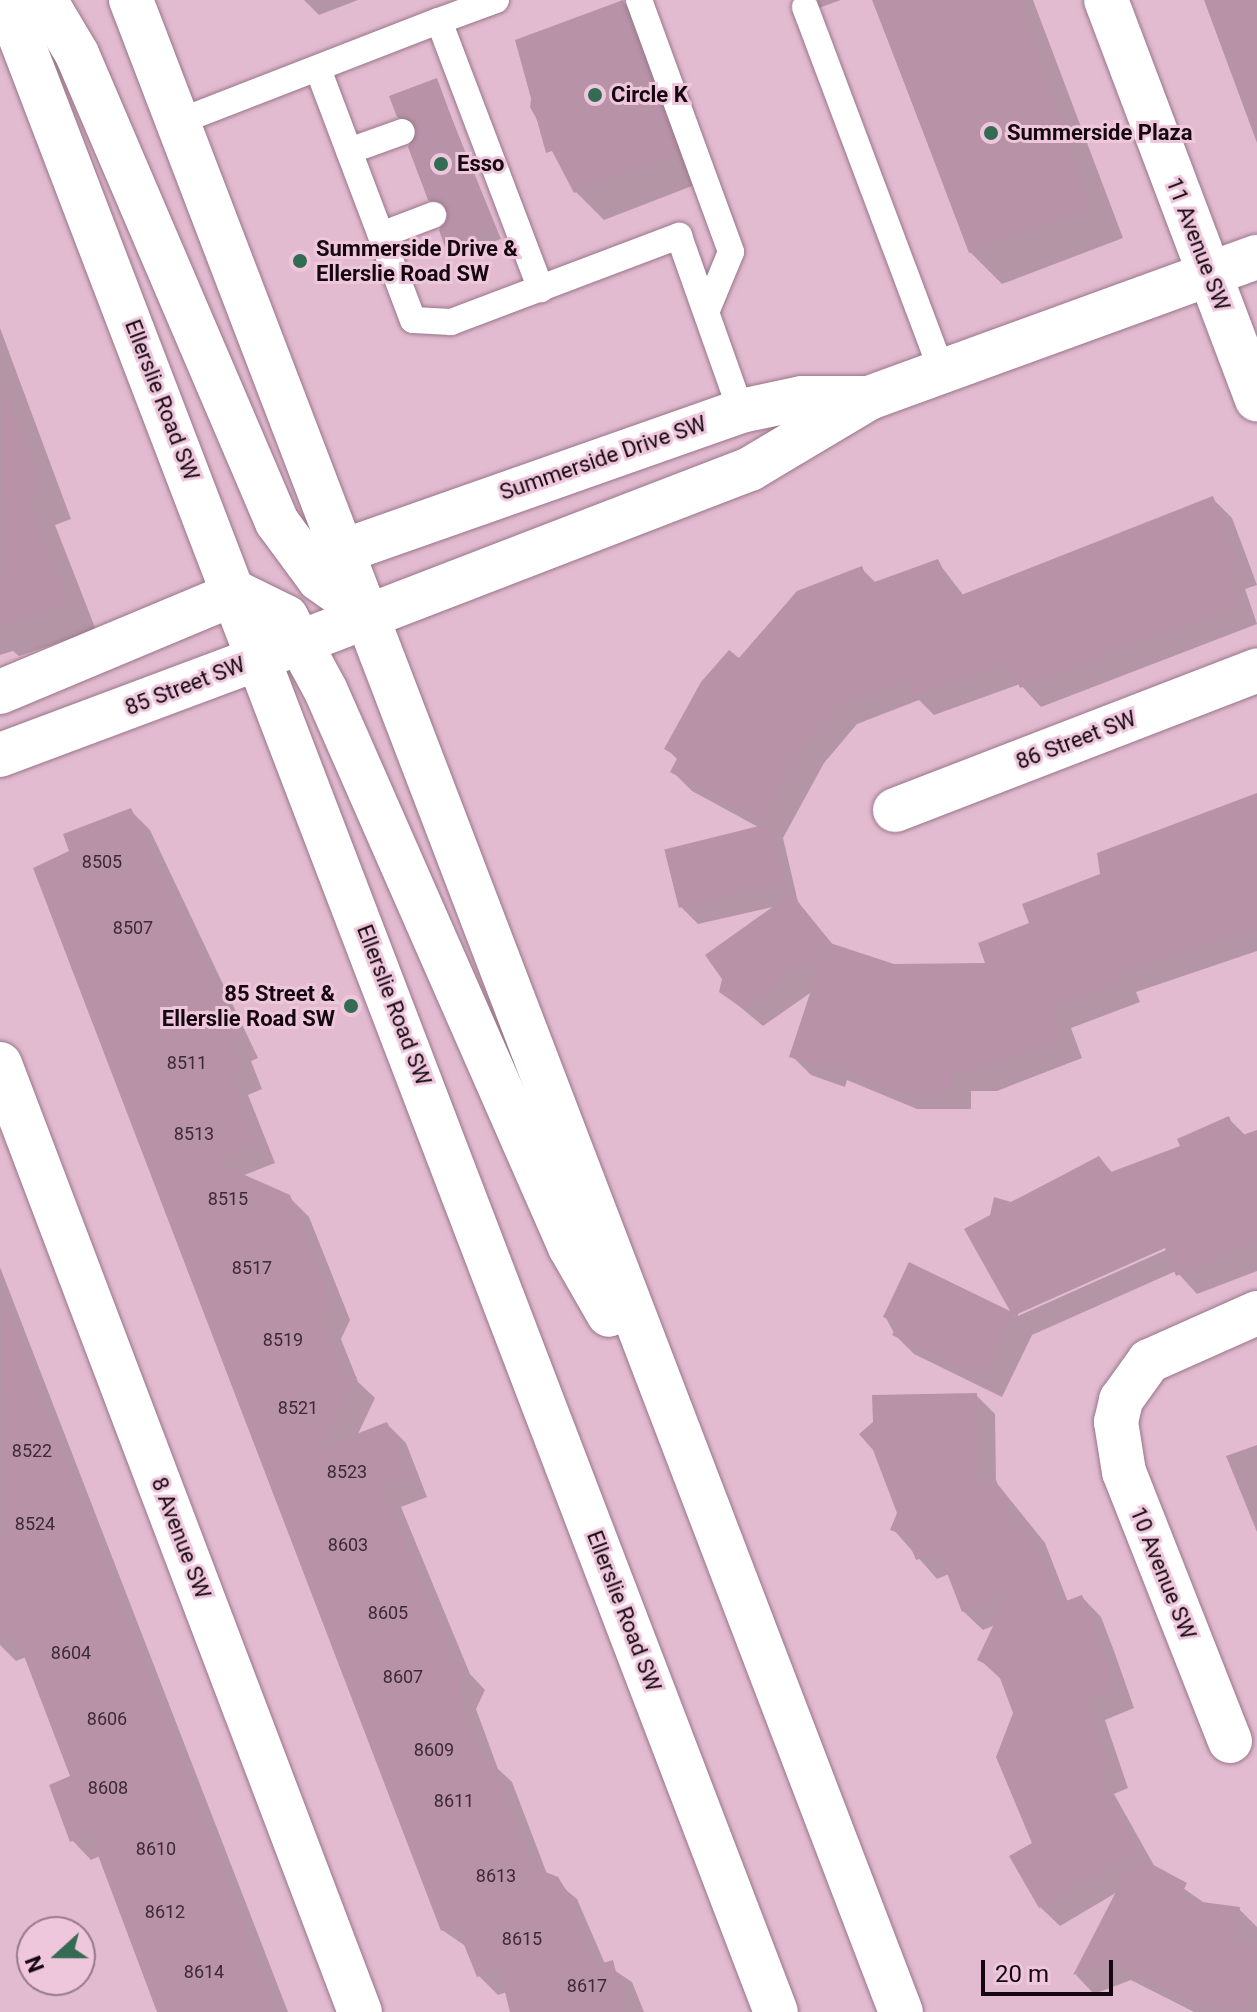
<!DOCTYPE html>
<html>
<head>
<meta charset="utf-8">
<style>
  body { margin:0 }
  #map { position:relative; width:1257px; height:2012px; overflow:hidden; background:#e2bbd0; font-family:Roboto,sans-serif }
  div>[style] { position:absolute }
  .shadow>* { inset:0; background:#0003 }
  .building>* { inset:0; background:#b893a8; transform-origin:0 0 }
  .roads { filter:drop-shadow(0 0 2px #997589) drop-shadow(0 0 2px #997589) }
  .lane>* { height:26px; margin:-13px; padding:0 13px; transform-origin:13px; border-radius:13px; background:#fff }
  .street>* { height:44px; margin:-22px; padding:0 22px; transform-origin:22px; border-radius:22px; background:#fff }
  .secondary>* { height:44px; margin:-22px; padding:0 22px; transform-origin:22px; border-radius:22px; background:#fff }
  .dots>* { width:22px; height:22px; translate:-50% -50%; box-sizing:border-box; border:4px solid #efc7dd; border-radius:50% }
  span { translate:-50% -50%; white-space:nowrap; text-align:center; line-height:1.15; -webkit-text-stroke:6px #efc7dd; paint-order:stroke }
  .number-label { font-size:18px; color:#3d2a35 }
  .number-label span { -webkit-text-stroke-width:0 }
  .poi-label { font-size:22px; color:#14070f; font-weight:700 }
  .left { translate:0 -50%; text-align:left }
  .right { translate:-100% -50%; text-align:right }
  .street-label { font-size:22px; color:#14070f }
  .north { position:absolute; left:16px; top:1916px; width:80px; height:80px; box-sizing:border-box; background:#efc7dd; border:2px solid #977a8b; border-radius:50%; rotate:249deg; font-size:22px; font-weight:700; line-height:32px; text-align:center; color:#14070f }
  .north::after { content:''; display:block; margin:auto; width:28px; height:36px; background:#336b53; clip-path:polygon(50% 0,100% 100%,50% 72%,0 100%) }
  .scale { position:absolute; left:981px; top:1960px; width:132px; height:36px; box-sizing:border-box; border:4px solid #14070f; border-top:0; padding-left:10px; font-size:24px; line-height:28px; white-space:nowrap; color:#14070f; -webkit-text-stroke:6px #efc7dd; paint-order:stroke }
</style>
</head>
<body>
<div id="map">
  <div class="shadow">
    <div style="clip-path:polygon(304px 0,358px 0,319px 15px)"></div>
    <div style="clip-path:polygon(799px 0,841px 0,810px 11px)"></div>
    <div style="clip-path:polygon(872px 0,1033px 0,1123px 238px,1002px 284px,970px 252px)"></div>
    <div style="clip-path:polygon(1204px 0,1257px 0,1257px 143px)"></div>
    <div style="clip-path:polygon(622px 1px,650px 29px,705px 181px,604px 220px,576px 192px,530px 107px,533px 83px)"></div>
    <div style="clip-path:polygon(436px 80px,501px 239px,456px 256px,447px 246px,449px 214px,439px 209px,417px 130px,398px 116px)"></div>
    <div style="clip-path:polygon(0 328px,71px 519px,55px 525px,96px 630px,19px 656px,13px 651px,0 655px)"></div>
    <div style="clip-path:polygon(1213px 499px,1232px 518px,1257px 585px,1245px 589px,1257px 624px,1041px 707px,1020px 684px,934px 715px,919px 700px,857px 724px,824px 763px,783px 838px,798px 902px,834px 946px,894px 966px,988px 965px,1102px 875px,1257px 800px,1257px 951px,1136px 992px,1140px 1002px,1071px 1028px,1082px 1058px,997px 1091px,971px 1091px,971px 1109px,917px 1109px,847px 1080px,845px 1087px,811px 1075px,792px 1056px,813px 991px,763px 1026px,721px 991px,777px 906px,698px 924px,679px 905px,760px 828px,692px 791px,673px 772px,679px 761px,667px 749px,739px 661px,862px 569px,877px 584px,937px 561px,964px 596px)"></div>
    <div style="clip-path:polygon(131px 811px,150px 830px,258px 1058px,251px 1061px,262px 1089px,248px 1095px,275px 1163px,242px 1176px,289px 1197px,309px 1217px,350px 1320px,341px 1339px,358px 1382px,375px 1398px,357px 1436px,387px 1424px,406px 1443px,427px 1497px,401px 1507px,470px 1674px,485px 1690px,476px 1709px,498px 1769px,512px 1782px,547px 1874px,577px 1899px,605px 1964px,632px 1982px,644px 2012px,512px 2012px,507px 1992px,498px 1995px,479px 1976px,467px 1947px,442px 1930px,72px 852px)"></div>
    <div style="clip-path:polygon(evenodd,1228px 1118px,1246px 1136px,1257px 1132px,1257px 1271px,1197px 1294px,1176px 1271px,1032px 1335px,1002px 1397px,914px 1354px,895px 1335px,885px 1316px,910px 1265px,1015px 1316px,967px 1230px,1098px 1158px,1113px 1173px,1182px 1147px,1228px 1118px,1173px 1242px,1175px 1246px,1018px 1316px,1018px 1311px,1173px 1242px)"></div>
    <div style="clip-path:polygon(0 1267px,288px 2012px,159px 2012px,100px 1856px,91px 1860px,72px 1840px,72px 1778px,26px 1657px,16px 1661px,0 1645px)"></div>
    <div style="clip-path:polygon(976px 1395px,995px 1414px,996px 1482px,1045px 1543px,1068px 1602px,1082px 1597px,1101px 1617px,1114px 1651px,1134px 1708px,1105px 1720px,1128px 1788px,1114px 1794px,1156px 1869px,1206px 1904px,1239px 1909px,1257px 1927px,1257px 2012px,1194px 2012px,1131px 1980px,1094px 1994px,1076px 1975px,1119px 1891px,1060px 1926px,1040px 1907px,1015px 1712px,1003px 1681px,979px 1659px,995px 1625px,983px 1630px,963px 1611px,949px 1574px,937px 1579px,893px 1529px)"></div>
    <div style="clip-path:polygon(1257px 1445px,1257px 1532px,1226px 1456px)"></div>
  </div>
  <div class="building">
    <div style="clip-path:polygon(623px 0,678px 153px,574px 193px,552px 151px,546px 153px,515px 40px)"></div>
    <div style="clip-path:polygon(873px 0,1018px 0,1092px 206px,969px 253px)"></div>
    <div style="clip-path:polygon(1207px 0,1257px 0,1257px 126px,1252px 126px)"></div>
    <div style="clip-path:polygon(437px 78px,493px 230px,445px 247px,439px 230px,448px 210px,428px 200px,408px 147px,417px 126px,397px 117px,389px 96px)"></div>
    <div style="clip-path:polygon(4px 382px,44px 490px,28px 497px,69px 601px,0 628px)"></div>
    <div style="clip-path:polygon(1213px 496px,1239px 565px,1227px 570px,1240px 604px,1020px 688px,1009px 662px,913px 697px,907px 679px,838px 705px,805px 743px,762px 822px,670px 772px,678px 757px,664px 749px,701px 682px,729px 650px,739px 658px,797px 591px,862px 566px,869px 584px,938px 559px,956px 597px)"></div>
    <div style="clip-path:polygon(1257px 793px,1257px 930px,1118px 973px,1122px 983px,1053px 1009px,1064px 1039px,976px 1072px,952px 1072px,952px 1091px,896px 1091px,828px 1062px,826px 1069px,789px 1057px,824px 951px,742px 1008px,719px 992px,722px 979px,705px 955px,792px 893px,827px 942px,894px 964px,985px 963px,978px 943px,1029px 923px,1022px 904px,1100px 874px,1097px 853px)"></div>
    <div style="clip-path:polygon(131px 808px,240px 1039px,233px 1042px,244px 1070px,230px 1075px,257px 1144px,213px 1161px,290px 1195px,331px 1300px,323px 1319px,344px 1371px,357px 1377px,323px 1447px,387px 1422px,409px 1477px,383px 1487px,455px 1663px,467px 1668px,458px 1689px,485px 1763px,493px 1761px,533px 1867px,558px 1877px,568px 1893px,596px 1965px,613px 1960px,626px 2012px,510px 2012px,499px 1969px,477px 1977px,456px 1925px,441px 1931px,33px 868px,69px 851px,63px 834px)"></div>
    <div style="left:771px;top:823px;width:60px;height:110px;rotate:76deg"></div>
    <div style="clip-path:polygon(1229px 1116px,1237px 1137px,1257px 1130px,1257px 1241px,1176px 1276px,1165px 1248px,1013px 1316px,983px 1379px,892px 1335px,898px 1324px,883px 1317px,909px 1262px,1010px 1311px,964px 1229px,990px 1215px,994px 1197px,1011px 1202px,1099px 1156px,1111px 1172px,1180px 1146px,1177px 1139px)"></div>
    <div style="clip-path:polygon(3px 1293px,235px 1899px,278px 2012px,157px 2012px,90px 1834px,70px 1842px,49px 1785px,70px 1776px,16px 1635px,0 1641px)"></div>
    <div style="clip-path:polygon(977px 1393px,978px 1486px,996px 1480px,1014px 1526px,1026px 1521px,1058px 1604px,1082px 1595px,1096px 1629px,1116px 1689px,1087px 1700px,1109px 1768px,1096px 1774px,1139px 1849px,1039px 1908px,1009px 1856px,1032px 1843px,996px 1757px,1013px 1713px,997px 1670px,977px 1660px,1008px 1594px,962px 1612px,939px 1552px,916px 1560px,906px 1536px,890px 1530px,897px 1513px,873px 1450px,859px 1434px,873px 1422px,872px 1395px)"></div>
    <div style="clip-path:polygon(1135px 1855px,1187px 1883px,1179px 1899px,1240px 1907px,1236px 1941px,1257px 1944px,1248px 2012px,1195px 2005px,1111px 1961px,1073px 1975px)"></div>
  </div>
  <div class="roads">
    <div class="lane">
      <div style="left:496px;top:0;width:61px;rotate:159.8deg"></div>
      <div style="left:439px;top:21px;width:287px;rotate:69.2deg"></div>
      <div style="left:639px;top:0;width:268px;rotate:69.9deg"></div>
      <div style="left:731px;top:252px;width:63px;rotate:112.5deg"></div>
      <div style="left:805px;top:7px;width:389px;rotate:69.4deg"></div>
      <div style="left:318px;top:69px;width:268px;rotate:69.3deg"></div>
      <div style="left:413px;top:320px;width:38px;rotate:3deg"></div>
      <div style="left:451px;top:322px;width:244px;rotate:-20.7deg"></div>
      <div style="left:679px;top:236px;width:186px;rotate:70.5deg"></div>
      <div style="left:178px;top:122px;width:280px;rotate:-21.2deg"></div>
      <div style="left:349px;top:151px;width:56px;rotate:-19.7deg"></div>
      <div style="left:381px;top:235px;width:56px;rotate:-21deg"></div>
    </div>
    <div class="street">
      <div style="left:1106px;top:0;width:427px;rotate:69.3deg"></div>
      <div style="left:0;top:692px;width:257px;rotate:-22.7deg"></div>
      <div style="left:0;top:755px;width:280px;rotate:-20.5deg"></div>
      <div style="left:895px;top:810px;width:388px;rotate:-21.1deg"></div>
      <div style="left:0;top:1064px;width:1014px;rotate:69.21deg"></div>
      <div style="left:1230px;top:1741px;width:289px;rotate:-111.5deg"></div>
      <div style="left:1124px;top:1472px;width:51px;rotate:-99.1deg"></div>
      <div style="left:1116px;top:1422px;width:23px;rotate:-77deg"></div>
      <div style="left:1121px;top:1400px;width:48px;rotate:-54.3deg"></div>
      <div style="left:1149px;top:1361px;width:118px;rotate:-24deg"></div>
    </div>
    <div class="secondary">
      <div style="left:6px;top:0;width:2154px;rotate:69.06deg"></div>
      <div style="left:45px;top:0;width:63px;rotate:59.3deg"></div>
      <div style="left:77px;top:54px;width:509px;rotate:66.86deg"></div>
      <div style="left:277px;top:522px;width:71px;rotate:53.6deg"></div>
      <div style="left:319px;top:579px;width:64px;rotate:35.4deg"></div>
      <div style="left:131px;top:0;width:2154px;rotate:69.06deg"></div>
      <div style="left:318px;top:560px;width:448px;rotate:-19.4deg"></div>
      <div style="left:741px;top:411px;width:62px;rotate:-12deg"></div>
      <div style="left:802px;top:398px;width:67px"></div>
      <div style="left:237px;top:593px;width:55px;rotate:26.1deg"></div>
      <div style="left:286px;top:617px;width:84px;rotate:61.6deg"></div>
      <div style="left:326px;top:691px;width:607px;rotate:66.31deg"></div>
      <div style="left:570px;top:1247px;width:78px;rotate:60.2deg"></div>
      <div style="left:262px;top:657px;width:523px;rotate:-21.07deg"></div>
      <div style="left:750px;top:469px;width:139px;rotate:-30.8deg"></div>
      <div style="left:869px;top:398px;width:413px;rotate:-20deg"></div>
    </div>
  </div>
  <div class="dots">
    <div style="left:595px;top:95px;background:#336b53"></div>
    <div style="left:991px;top:133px;background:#336b53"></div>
    <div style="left:441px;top:164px;background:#336b53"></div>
    <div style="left:300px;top:261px;background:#336b53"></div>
    <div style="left:351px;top:1006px;background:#336b53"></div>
  </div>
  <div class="number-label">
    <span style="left:102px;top:862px">8505</span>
    <span style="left:133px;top:928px">8507</span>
    <span style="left:187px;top:1063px">8511</span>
    <span style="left:194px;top:1134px">8513</span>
    <span style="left:228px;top:1199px">8515</span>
    <span style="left:252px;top:1268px">8517</span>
    <span style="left:283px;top:1340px">8519</span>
    <span style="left:298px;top:1408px">8521</span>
    <span style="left:32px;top:1451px">8522</span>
    <span style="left:347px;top:1472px">8523</span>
    <span style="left:35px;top:1524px">8524</span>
    <span style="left:348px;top:1545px">8603</span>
    <span style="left:388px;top:1613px">8605</span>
    <span style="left:71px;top:1653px">8604</span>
    <span style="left:403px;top:1677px">8607</span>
    <span style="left:107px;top:1719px">8606</span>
    <span style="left:434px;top:1750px">8609</span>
    <span style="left:108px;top:1788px">8608</span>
    <span style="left:454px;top:1801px">8611</span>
    <span style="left:156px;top:1849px">8610</span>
    <span style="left:496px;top:1876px">8613</span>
    <span style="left:165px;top:1912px">8612</span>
    <span style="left:522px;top:1939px">8615</span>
    <span style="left:204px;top:1972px">8614</span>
    <span style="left:587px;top:1986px">8617</span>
  </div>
  <div class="poi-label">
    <span class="left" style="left:611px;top:95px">Circle K</span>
    <span class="left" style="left:1007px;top:133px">Summerside Plaza</span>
    <span class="left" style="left:457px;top:164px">Esso</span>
    <span class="left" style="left:316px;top:261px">Summerside Drive &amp;<br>Ellerslie Road SW</span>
    <span class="right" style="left:335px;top:1006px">85 Street &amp;<br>Ellerslie Road SW</span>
  </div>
  <div class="street-label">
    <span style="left:1198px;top:244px;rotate:69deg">11 Avenue SW</span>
    <span style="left:162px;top:400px;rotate:69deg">Ellerslie Road SW</span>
    <span style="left:603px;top:458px;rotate:-19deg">Summerside Drive SW</span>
    <span style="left:185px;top:686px;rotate:-21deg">85 Street SW</span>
    <span style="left:1076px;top:740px;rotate:-21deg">86 Street SW</span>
    <span style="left:394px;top:1005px;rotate:69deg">Ellerslie Road SW</span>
    <span style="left:181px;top:1538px;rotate:69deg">8 Avenue SW</span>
    <span style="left:1163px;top:1573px;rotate:68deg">10 Avenue SW</span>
    <span style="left:624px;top:1611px;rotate:69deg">Ellerslie Road SW</span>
  </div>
  <div class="north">N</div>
  <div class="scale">20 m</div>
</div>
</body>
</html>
